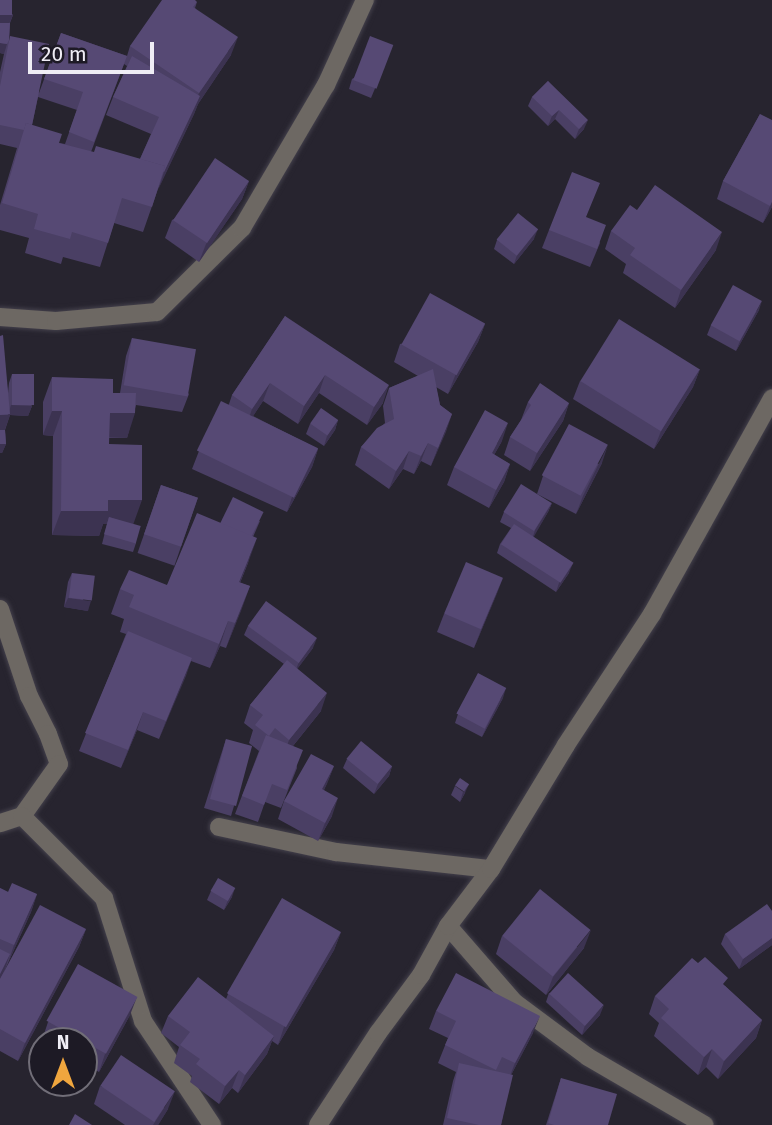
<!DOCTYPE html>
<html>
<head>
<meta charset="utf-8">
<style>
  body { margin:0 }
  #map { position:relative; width:772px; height:1125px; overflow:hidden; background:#27242f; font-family:"Fira Sans",sans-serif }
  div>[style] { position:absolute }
  .roads { filter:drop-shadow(0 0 2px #43404b) drop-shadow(0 0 2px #43404b) }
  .street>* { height:18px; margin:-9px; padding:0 9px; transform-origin:9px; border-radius:9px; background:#6d6863 }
  .wall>* { inset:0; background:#4a3f64; transform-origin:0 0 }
  .shaded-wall>* { inset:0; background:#3c3351 }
  .building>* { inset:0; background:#564974; transform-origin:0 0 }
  span { translate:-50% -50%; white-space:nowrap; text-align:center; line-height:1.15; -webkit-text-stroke:5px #1d1a25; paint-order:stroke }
  .north { position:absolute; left:28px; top:1027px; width:70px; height:70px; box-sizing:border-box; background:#1d1a25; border:2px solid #716e78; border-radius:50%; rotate:0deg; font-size:19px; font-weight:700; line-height:28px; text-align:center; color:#efedf5 }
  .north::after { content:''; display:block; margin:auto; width:24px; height:32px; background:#f0a63e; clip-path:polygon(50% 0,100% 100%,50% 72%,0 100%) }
  .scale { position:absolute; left:28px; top:42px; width:126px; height:32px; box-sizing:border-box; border:4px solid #efedf5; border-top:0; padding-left:9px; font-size:21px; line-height:24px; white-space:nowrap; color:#efedf5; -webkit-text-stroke:5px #1d1a25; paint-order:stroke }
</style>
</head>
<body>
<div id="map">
  <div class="roads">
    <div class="street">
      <div style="left:0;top:317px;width:56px;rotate:4.1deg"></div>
      <div style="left:56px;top:321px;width:101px;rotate:-5.1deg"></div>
      <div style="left:157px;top:312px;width:120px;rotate:-44.7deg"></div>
      <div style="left:242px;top:228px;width:166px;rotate:-59.6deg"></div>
      <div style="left:326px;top:85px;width:94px;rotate:-65.4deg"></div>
      <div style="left:0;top:609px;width:92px;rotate:71.6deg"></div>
      <div style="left:29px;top:696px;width:42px;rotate:63.4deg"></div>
      <div style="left:48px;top:734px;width:32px;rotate:70deg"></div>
      <div style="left:59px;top:764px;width:64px;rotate:125.4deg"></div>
      <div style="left:22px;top:816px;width:23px;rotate:162deg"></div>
      <div style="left:22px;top:816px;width:116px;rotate:45deg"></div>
      <div style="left:104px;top:898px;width:129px;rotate:72.4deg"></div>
      <div style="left:143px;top:1021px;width:125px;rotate:56.4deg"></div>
      <div style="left:219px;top:827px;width:120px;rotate:12.1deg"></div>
      <div style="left:336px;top:852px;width:156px;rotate:6.3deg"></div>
      <div style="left:448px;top:926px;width:101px;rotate:49deg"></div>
      <div style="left:514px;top:1002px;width:92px;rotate:36.6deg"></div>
      <div style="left:588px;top:1057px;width:135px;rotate:30.2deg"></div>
      <div style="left:318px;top:1125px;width:110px;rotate:-56.9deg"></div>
      <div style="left:378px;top:1033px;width:72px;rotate:-53.4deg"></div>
      <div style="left:421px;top:975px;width:56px;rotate:-61.1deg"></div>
      <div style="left:448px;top:926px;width:71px;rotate:-53deg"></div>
      <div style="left:491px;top:869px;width:145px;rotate:-58.8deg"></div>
      <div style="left:566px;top:745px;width:157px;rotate:-56.7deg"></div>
      <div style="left:652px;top:614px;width:247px;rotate:-60.9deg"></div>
    </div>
  </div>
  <div class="wall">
    <div style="clip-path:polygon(evenodd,0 0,13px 15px,10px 23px,9px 40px,39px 93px,61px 33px,127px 56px,130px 46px,197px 2px,195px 8px,231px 55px,198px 104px,194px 114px,158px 189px,143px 232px,114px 223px,100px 267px,63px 257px,61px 264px,25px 253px,29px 238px,0 230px,0 205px,17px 148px,0 144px,0 72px,4px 54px,0 53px,0 0,124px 64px,127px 66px,113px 97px,106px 115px,151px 134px,140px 159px,91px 152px,124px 64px,0 0,38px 97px,77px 110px,65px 144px,59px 143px,32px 125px,38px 97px)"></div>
    <div style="clip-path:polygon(389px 55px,371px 98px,349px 89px,352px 79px)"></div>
    <div style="clip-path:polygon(548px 81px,584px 129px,575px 139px,555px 119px,548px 126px,528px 106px,532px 97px)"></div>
    <div style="clip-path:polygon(760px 114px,772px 207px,763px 223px,717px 199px,723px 181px)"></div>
    <div style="clip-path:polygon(249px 181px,242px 199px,199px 262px,165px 238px,172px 220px)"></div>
    <div style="clip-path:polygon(637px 210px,716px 250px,675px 308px,623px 273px,626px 264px,605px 249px,611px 231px)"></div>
    <div style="clip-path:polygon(587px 218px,600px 243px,590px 267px,542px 248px,549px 230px)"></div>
    <div style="clip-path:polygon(534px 239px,514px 264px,494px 249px,497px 240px)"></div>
    <div style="clip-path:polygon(759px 310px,736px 351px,707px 335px,711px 325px)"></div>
    <div style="clip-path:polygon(285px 316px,383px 403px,367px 425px,319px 393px,298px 424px,263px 401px,253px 416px,318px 449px,312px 467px,287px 512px,192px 469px,199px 451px,229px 404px,232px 395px)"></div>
    <div style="clip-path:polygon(485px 324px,478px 342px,448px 394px,436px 387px,440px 405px,452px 414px,431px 466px,421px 461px,414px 474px,403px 469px,389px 489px,355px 465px,361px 447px,385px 423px,383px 406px,389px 388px,418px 376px,394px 362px,400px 344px)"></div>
    <div style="clip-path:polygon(0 336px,8px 393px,9px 383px,12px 374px,32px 406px,28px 416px,10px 415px,5px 430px,6px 444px,2px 453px,0 453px)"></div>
    <div style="clip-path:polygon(132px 338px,189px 394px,182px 412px,136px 405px,127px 438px,109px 438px,109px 444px,133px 524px,136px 543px,133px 552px,102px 544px,107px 524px,103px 524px,99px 536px,52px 535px,53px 436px,43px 435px,43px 402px,52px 377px,113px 393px,120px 393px,126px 356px)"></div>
    <div style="clip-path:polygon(700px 369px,693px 387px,654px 449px,573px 399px,580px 381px)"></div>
    <div style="clip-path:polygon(528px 402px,569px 403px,563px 421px,530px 471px,504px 455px,510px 437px,521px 420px)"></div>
    <div style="clip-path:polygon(338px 420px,335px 430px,324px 446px,306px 434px,310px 424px)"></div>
    <div style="clip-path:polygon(502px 441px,494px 455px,510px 464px,504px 482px,489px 508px,447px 485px,454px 467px)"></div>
    <div style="clip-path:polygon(602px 463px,576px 514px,537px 494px,543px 476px)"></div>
    <div style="left:161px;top:485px;width:39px;height:72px;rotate:19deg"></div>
    <div style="clip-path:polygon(552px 503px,548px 512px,533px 537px,569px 573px,556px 592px,497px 553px,500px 544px,511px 528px,500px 522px,504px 512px)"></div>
    <div style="clip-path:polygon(260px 521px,253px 537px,248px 563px,240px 583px,250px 586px,226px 648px,220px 646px,210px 668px,191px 661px,159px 739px,137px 730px,121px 768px,79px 751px,126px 634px,120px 632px,124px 619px,111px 614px,120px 589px,167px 585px,221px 524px)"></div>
    <div style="clip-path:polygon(72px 573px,88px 611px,64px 607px,68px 582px)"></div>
    <div style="clip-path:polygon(503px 578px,474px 648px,437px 632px,444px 614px)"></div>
    <div style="clip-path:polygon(248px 626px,313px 648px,297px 669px,321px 711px,293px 746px,297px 768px,281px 808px,265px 802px,258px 822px,235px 814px,259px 751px,249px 743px,253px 730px,244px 723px,250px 705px,284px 664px,244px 635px)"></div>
    <div style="clip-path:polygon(503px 698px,482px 737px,455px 723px,458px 714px)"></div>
    <div style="clip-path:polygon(226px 739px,234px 806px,231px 816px,204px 808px)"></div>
    <div style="clip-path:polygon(347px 759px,392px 766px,389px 776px,374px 794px,343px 768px)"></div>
    <div style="clip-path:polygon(334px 766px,324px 790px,332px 816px,318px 841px,278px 819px,284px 801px)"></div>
    <div style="clip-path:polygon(455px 786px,465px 793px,460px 802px,451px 795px)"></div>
    <div style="clip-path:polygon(0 888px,8px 892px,37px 894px,31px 912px,4px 972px,86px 929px,79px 947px,18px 1061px,0 1051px)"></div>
    <div style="clip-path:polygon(211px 891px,232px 897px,224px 910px,207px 900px)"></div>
    <div style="clip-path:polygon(772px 911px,772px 945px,739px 969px,721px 944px,725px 934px)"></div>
    <div style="clip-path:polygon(341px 932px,334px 950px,278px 1045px,272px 1041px,267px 1054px,238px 1093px,232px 1088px,219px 1104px,190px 1082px,192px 1076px,174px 1063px,179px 1047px,161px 1033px,168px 1016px,226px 999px,228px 994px)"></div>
    <div style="clip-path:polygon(502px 936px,584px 948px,546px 995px,496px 954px)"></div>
    <div style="clip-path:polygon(725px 986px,762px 1020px,756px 1038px,718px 1079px,706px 1067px,698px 1075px,654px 1036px,659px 1023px,649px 1014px,655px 996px)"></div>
    <div style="clip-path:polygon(549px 993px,600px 1015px,582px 1035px,546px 1002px)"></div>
    <div style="clip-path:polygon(436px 1011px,533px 1033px,511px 1075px,501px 1125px,443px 1125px,453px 1081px,456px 1072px,438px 1063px,448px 1038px,429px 1029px)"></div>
    <div style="clip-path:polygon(130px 1015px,99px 1072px,84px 1063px,84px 1041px,44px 1041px,42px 1040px,48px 1022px)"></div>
    <div style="clip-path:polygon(561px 1078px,608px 1125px,546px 1125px)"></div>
    <div style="clip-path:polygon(100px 1086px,168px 1109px,158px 1125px,125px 1125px,94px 1104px)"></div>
  </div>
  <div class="shaded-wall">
    <div style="clip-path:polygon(0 15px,13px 15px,9px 24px,0 25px)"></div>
    <div style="clip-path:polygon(238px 37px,231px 55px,198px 104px,194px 114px,158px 190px,164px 172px,192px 111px,199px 93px)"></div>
    <div style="clip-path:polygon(0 43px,7px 44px,4px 54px,0 53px)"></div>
    <div style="clip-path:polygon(559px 110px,555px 119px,548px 126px,552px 116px)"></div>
    <div style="clip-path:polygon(588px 120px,584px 129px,575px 139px,579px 129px)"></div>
    <div style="clip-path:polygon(249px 181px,242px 199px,199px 262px,206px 244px)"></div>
    <div style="clip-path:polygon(772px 202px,772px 207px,763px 223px,770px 206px)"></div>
    <div style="clip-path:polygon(538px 229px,534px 239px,514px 264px,517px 255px)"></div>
    <div style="clip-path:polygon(722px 232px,716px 250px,675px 308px,681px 290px)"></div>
    <div style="clip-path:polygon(762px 301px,759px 310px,736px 351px,740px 341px)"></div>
    <div style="clip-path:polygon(485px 324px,478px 342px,448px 394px,455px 376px)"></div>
    <div style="clip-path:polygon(700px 369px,693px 387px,654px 449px,661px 431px)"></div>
    <div style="clip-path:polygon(325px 375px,319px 393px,298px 424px,304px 406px)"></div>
    <div style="clip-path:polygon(270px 383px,263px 401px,246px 427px,252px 409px)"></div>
    <div style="clip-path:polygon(389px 385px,383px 403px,367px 425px,374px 407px)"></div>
    <div style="clip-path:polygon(569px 403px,563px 421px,530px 471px,537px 453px)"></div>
    <div style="clip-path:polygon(11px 405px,32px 406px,28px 416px,10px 415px,4px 432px,0 433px,0 415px,8px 415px)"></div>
    <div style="clip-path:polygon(52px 411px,62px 411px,53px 436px,43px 435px)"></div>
    <div style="clip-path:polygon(110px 413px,135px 413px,127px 438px,101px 437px)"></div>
    <div style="clip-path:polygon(452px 414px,446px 432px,431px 466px,438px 448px)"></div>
    <div style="clip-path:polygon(338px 420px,335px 430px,324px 446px,327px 436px)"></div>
    <div style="clip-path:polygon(508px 423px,502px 441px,485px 471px,492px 453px)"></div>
    <div style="clip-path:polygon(428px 443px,421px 461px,414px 474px,421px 456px)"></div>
    <div style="clip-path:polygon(0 444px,6px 444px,2px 453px,0 453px)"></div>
    <div style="clip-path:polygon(608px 445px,602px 463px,576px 514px,583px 496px)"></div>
    <div style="clip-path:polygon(318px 449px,312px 467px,287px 512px,293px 494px)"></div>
    <div style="clip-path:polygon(409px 451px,403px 469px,389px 489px,396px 471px)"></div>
    <div style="clip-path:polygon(510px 464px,504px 482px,489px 508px,496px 490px)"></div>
    <div style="clip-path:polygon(108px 500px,142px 500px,133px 525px,109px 517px,107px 524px,103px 524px,99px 536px,52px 535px,61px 511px)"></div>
    <div style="clip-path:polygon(552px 503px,548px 512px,532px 540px,535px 530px)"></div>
    <div style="clip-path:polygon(257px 538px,248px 563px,230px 607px,239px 582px)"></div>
    <div style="clip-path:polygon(573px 563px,569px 573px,556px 592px,559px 583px)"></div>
    <div style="clip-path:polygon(503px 578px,496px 596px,474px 648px,481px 630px)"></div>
    <div style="clip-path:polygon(250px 586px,241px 611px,226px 648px,235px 623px)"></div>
    <div style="clip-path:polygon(68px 598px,91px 601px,88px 611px,64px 607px)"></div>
    <div style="clip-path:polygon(228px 621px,220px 646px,210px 668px,219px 644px)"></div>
    <div style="clip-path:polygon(317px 638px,313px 648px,295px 672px,299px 662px)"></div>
    <div style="clip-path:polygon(192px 658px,186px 676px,159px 739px,166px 721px)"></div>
    <div style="clip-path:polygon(506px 688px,503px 698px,482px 737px,486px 728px)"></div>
    <div style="clip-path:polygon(327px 693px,321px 711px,283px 758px,289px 740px)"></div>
    <div style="clip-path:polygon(143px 712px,137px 730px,121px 768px,128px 750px)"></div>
    <div style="clip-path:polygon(334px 766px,327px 784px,315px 807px,322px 789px)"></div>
    <div style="clip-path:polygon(392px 766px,389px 776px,374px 794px,378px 784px)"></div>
    <div style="clip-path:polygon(469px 784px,465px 793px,460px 802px,463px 792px)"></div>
    <div style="clip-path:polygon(338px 798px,332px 816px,318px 841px,325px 823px)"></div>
    <div style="clip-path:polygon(235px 888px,232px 897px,224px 910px,228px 900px)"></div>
    <div style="clip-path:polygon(37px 894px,31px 912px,8px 963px,14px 945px)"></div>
    <div style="clip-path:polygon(86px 929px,79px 947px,18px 1061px,25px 1043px)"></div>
    <div style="clip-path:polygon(591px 930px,584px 948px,546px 995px,553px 977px)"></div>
    <div style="clip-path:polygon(341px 932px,334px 950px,278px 1045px,284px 1027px)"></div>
    <div style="clip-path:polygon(772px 938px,772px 945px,739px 969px,743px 959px)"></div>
    <div style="clip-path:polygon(10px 954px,4px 972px,0 979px,0 974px)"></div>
    <div style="clip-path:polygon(137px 997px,130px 1015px,99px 1072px,105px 1054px)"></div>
    <div style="clip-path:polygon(604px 1005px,600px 1015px,582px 1035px,585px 1025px)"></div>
    <div style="clip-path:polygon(540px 1016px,533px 1033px,508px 1081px,515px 1063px)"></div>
    <div style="clip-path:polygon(762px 1020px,756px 1038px,718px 1079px,724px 1061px)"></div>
    <div style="clip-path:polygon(274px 1036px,267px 1054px,238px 1093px,245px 1075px)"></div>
    <div style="clip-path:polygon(712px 1049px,706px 1067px,698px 1075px,704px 1057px)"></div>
    <div style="clip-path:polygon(239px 1070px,232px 1088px,219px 1104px,225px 1086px)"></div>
    <div style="clip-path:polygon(175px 1091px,168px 1109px,158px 1125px,153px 1125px)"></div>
  </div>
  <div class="building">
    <div style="left:0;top:0;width:12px;height:15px"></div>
    <div style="clip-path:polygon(162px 0,195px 0,197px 2px,193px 7px,238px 37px,199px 93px,130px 46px)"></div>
    <div style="clip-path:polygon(0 23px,10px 23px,9px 40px,7px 44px,0 43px)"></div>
    <div style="clip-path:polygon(61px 33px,127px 56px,94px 142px,69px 132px,83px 92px,44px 79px)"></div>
    <div style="clip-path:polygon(10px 36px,49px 44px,32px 125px,26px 123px,24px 130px,0 125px,0 86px)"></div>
    <div style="left:370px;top:36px;width:25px;height:47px;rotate:21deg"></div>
    <div style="clip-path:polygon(132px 56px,200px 96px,164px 172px,163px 171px,165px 166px,140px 159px,159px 117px,113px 97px)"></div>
    <div style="clip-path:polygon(548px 81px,588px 120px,579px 129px,559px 110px,552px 116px,532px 97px)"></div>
    <div style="clip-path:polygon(760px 114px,772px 120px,772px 202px,770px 206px,723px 181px)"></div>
    <div style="clip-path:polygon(26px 123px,62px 134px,59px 143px,94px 152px,96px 146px,165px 166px,152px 207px,122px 198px,108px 243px,72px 232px,70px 239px,34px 229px,38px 214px,2px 203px)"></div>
    <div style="left:215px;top:158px;width:41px;height:75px;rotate:34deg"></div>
    <div style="clip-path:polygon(572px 172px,600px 183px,586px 217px,606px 225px,597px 249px,549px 230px)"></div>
    <div style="clip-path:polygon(655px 185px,722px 232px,681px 290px,630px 255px,635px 248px,611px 231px,630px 205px,637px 210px)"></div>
    <div style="left:518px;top:213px;width:26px;height:34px;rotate:39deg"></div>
    <div style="left:733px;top:285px;width:33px;height:46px;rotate:29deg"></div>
    <div style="left:430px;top:293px;width:63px;height:59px;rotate:29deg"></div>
    <div style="clip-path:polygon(285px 316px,389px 385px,374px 407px,325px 375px,304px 406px,270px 383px,252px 409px,232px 395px)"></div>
    <div style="left:619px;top:319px;width:95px;height:73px;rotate:32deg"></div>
    <div style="clip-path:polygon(3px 335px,10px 414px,0 415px,0 336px)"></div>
    <div style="left:132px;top:338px;width:65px;height:48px;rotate:10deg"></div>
    <div style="clip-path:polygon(433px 369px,440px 405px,452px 414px,438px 448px,428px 443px,421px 456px,409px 451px,396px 471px,361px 447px,377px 428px,394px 419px,389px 388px)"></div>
    <div style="left:12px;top:374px;width:22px;height:31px"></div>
    <div style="clip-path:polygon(52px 377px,113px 379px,113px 393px,136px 393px,135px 413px,110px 413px,109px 444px,142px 445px,142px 500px,108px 500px,108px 511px,61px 511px,62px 411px,52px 411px)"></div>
    <div style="clip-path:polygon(540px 383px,569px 403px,537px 453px,510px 437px,531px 405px,528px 402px)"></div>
    <div style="left:221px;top:401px;width:108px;height:55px;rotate:26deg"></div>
    <div style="left:321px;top:408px;width:21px;height:19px;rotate:35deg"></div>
    <div style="clip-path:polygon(485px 410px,508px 423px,492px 453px,510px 464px,496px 490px,454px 467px)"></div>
    <div style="left:569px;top:424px;width:44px;height:58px;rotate:28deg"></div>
    <div style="clip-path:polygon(0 430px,5px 430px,6px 444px,0 444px)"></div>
    <div style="left:521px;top:484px;width:36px;height:33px;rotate:32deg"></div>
    <div style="left:161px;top:485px;width:39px;height:52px;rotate:19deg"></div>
    <div style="left:233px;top:497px;width:34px;height:30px;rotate:26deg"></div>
    <div style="clip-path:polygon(197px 513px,257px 538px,239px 582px,250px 586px,235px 623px,228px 621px,219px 644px,129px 607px,134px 595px,120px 589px,129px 570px,167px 585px)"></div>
    <div style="left:109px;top:517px;width:33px;height:18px;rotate:16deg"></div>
    <div style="left:514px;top:524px;width:71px;height:24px;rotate:33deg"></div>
    <div style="left:466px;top:562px;width:40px;height:56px;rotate:23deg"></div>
    <div style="left:72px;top:573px;width:23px;height:25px;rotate:7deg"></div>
    <div style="left:266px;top:601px;width:63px;height:31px;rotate:36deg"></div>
    <div style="clip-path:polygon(128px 631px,192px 658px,166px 721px,143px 712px,128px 750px,85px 733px)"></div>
    <div style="clip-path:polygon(287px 660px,327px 693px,289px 740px,275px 728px,269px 736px,255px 725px,263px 715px,250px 705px)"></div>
    <div style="left:478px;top:673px;width:32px;height:46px;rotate:28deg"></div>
    <div style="clip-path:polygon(266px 735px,303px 750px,287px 790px,272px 784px,264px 805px,242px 796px)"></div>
    <div style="left:226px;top:739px;width:27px;height:62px;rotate:15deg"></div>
    <div style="left:361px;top:741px;width:40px;height:23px;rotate:39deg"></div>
    <div style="clip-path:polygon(311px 754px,334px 766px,322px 789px,338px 798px,325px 823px,284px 801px)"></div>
    <div style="left:460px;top:778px;width:11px;height:9px;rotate:34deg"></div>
    <div style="left:218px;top:878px;width:20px;height:15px;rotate:30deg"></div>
    <div style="clip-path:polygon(12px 883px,37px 894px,14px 945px,0 939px,0 888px,8px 892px)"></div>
    <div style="left:540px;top:889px;width:65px;height:60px;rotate:39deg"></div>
    <div style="left:282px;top:898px;width:68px;height:110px;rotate:30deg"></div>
    <div style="clip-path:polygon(767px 904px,772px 911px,772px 938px,743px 959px,725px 934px)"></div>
    <div style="clip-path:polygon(40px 905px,86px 929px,25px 1043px,0 1029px,0 979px)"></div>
    <div style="clip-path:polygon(0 949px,10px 954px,0 974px)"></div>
    <div style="clip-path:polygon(705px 957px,728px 978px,723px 984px,762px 1020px,724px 1061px,712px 1049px,704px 1057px,661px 1018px,669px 1009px,655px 996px,692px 958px,698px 963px)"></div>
    <div style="left:78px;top:964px;width:68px;height:65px;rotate:29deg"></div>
    <div style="clip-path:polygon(456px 973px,540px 1016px,515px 1063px,502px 1057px,496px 1070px,445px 1045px,456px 1021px,436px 1011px)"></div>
    <div style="left:568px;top:973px;width:48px;height:28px;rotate:42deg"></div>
    <div style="clip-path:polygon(198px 977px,274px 1036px,245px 1075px,239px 1070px,225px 1086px,196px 1064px,200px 1059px,180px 1045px,190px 1032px,168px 1016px)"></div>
    <div style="left:121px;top:1055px;width:65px;height:37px;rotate:34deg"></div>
    <div style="clip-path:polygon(459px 1063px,513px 1075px,501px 1125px,479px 1125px,447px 1118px)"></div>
    <div style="clip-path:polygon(561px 1078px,617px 1094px,608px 1125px,554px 1125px,548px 1123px)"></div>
    <div style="clip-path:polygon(75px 1114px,92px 1125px,69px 1125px)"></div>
  </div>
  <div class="north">N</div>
  <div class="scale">20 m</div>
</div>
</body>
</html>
